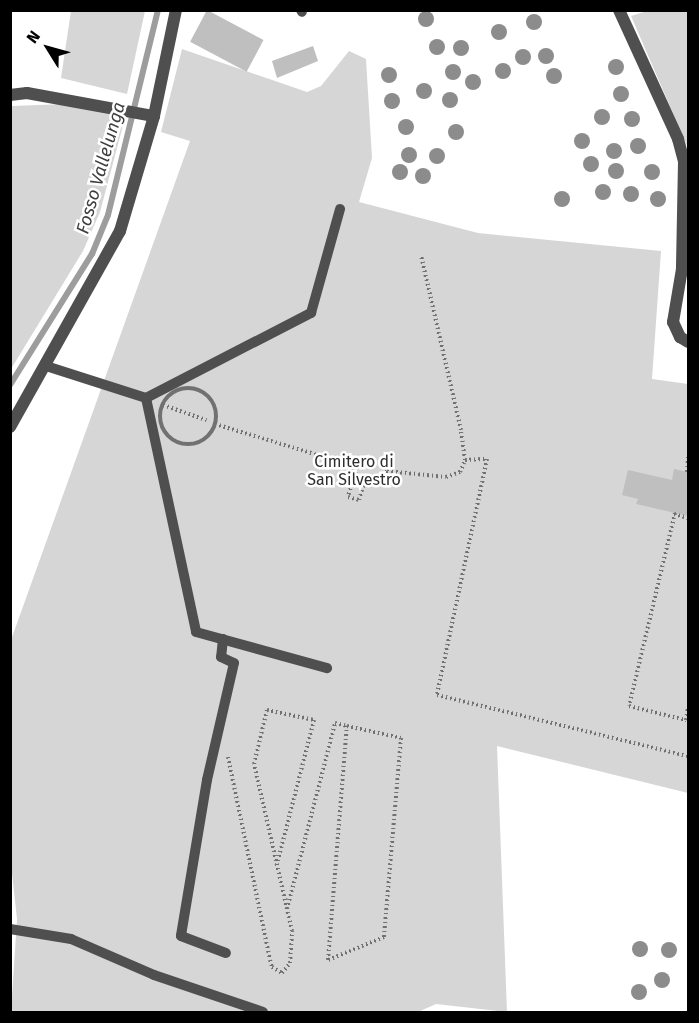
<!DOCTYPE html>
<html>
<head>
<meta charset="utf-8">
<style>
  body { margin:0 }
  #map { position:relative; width:699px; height:1023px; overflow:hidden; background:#fff; font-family:"Fira Sans",sans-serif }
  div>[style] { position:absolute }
  .green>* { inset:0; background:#d6d6d6 }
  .stream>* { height:6px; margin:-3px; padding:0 3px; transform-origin:3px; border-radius:3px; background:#9d9d9d }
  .building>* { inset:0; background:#bfbfbf; transform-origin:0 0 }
  .path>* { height:4px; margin-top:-2px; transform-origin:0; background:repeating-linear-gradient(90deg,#717171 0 1.5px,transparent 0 4.5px) }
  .path>.ring { margin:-2px; padding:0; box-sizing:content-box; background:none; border:4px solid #717171; border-radius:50% }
  .service>* { height:10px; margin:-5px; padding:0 5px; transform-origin:5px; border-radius:5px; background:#4f4f4f }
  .minor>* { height:12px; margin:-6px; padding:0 6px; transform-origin:6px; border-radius:6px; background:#4f4f4f }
  .tertiary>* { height:12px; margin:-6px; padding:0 6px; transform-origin:6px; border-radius:6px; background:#4f4f4f }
  .trees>* { width:16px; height:16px; margin:-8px; border-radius:50%; background:#8c8c8c }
  span { translate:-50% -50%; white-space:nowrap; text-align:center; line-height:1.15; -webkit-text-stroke:5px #fff; paint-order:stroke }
  .park-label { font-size:16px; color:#2d2d2d }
  .water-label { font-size:18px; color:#3e3e3e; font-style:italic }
  .frame { position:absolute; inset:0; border:12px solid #000; pointer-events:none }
  .north { position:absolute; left:18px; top:18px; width:60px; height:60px; -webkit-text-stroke:4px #fff; paint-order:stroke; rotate:307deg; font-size:16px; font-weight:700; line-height:24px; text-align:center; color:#000 }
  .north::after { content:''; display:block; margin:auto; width:21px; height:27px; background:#000; clip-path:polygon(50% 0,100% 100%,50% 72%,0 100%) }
</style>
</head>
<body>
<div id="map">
  <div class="green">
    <div style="clip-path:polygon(71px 11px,145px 11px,127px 94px,61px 78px)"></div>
    <div style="clip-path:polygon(647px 11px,688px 11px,688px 148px,631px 16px)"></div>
    <div style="clip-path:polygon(182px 49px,307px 92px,321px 86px,349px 51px,366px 59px,372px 158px,359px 202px,478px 233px,661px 251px,652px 379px,688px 384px,688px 793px,497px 746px,507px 1012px,436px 1004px,418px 1012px,11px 1012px,17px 919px,10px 855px,11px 640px,190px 141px,161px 132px)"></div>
    <div style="clip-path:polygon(66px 104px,126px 114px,100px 212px,83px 251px,11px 369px,11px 106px)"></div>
  </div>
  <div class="stream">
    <div style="left:10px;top:385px;width:155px;rotate:-58deg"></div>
    <div style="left:92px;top:254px;width:42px;rotate:-67.7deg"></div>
    <div style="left:108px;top:215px;width:211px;rotate:-76.3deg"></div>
  </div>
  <div class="building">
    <div style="left:207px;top:10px;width:64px;height:36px;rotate:28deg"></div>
    <div style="clip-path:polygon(313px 46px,318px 61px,277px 78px,272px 61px)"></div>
    <div style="clip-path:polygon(674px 469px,688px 472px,688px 516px,636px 504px,638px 499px,622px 495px,628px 470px,672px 480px)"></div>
  </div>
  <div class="path">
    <div class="ring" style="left:160px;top:388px;width:52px;height:52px"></div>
    <div style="left:163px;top:405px;width:46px;rotate:19.2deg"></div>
    <div style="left:215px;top:424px;width:148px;rotate:16.8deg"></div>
    <div style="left:357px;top:467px;width:31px;rotate:107deg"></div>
    <div style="left:348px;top:497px;width:11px;rotate:15deg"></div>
    <div style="left:359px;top:500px;width:15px;rotate:-74deg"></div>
    <div style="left:363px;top:486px;width:28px;rotate:-32deg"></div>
    <div style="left:387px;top:471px;width:59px;rotate:5.8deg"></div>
    <div style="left:446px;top:477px;width:15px;rotate:-20deg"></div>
    <div style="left:460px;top:472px;width:13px;rotate:-67deg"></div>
    <div style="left:465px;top:460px;width:30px;rotate:-98deg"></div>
    <div style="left:461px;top:430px;width:179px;rotate:-102.9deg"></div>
    <div style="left:465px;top:460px;width:22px;rotate:-3deg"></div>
    <div style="left:487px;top:459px;width:241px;rotate:102deg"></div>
    <div style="left:437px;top:695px;width:258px;rotate:13.7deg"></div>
    <div style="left:687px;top:472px;width:16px;rotate:-86deg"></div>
    <div style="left:675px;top:513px;width:198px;rotate:103.4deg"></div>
    <div style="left:629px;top:706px;width:59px;rotate:13.8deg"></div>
    <div style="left:686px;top:720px;width:12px;rotate:-81deg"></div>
    <div style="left:674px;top:514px;width:15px;rotate:16deg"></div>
    <div style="left:228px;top:757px;width:207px;rotate:78.3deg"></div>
    <div style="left:270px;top:960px;width:7px;rotate:74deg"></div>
    <div style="left:272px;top:967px;width:12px;rotate:31deg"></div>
    <div style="left:282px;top:973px;width:13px;rotate:-51deg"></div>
    <div style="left:290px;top:963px;width:32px;rotate:-86deg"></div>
    <div style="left:292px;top:931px;width:171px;rotate:-102.8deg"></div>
    <div style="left:254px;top:764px;width:56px;rotate:-76.5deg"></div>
    <div style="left:267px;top:710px;width:48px;rotate:12deg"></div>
    <div style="left:314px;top:720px;width:149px;rotate:104.4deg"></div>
    <div style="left:287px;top:909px;width:192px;rotate:-75.5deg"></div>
    <div style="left:335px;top:723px;width:12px;rotate:14deg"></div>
    <div style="left:347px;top:726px;width:55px;rotate:12.5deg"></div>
    <div style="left:401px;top:738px;width:200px;rotate:94.9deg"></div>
    <div style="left:384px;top:937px;width:61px;rotate:157.7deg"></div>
    <div style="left:328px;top:960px;width:235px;rotate:-85.4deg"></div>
  </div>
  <div class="service">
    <div style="left:301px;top:10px;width:2px;rotate:63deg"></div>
    <div style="left:46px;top:366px;width:105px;rotate:17.7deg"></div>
    <div style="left:146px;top:398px;width:186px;rotate:-27.3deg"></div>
    <div style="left:311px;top:313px;width:108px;rotate:-74.4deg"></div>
    <div style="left:146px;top:398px;width:239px;rotate:77.9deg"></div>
    <div style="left:196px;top:632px;width:136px;rotate:15.4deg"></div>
    <div style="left:223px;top:639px;width:18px;rotate:96deg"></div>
    <div style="left:221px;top:657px;width:14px;rotate:25deg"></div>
    <div style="left:234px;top:663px;width:120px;rotate:103deg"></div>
    <div style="left:207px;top:780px;width:158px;rotate:99.5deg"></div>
    <div style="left:181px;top:936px;width:48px;rotate:20.7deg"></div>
    <div style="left:10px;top:929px;width:62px;rotate:9.3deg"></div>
    <div style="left:71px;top:939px;width:90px;rotate:23.4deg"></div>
    <div style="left:154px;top:975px;width:115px;rotate:18.7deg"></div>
  </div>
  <div class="minor">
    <div style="left:10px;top:95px;width:17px;rotate:-7deg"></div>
    <div style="left:27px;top:93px;width:129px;rotate:10.3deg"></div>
  </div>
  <div class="tertiary">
    <div style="left:619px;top:10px;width:142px;rotate:65.4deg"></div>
    <div style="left:678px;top:139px;width:24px;rotate:75deg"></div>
    <div style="left:684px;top:162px;width:107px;rotate:91.1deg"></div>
    <div style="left:682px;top:269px;width:54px;rotate:99.6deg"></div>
    <div style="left:673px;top:322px;width:17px;rotate:65deg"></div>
    <div style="left:680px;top:337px;width:9px;rotate:32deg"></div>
    <div style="left:10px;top:427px;width:225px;rotate:-60.7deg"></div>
    <div style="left:120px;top:231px;width:120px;rotate:-73.5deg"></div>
    <div style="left:154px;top:116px;width:108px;rotate:-78.3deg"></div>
  </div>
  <div class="trees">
    <div style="left:426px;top:19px"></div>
    <div style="left:534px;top:22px"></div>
    <div style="left:499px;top:32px"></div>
    <div style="left:437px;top:47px"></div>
    <div style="left:461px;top:48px"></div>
    <div style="left:546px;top:56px"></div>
    <div style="left:523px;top:57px"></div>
    <div style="left:616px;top:67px"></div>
    <div style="left:503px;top:71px"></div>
    <div style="left:453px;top:72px"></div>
    <div style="left:389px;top:75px"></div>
    <div style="left:554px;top:76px"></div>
    <div style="left:473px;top:82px"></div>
    <div style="left:424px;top:91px"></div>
    <div style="left:621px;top:94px"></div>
    <div style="left:450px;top:100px"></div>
    <div style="left:392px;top:101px"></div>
    <div style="left:602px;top:117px"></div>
    <div style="left:632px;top:119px"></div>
    <div style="left:406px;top:127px"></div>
    <div style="left:456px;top:132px"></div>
    <div style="left:582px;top:141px"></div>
    <div style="left:638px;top:146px"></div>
    <div style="left:614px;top:151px"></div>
    <div style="left:409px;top:155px"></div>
    <div style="left:437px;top:156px"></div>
    <div style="left:591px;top:164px"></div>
    <div style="left:616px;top:171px"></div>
    <div style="left:400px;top:172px"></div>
    <div style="left:652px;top:172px"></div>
    <div style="left:423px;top:176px"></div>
    <div style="left:603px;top:192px"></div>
    <div style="left:631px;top:194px"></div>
    <div style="left:562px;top:199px"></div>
    <div style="left:658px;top:199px"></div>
    <div style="left:640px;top:949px"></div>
    <div style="left:669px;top:950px"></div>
    <div style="left:662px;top:980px"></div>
    <div style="left:639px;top:992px"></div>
  </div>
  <div class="park-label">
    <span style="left:354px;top:471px">Cimitero di<br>San Silvestro</span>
  </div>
  <div class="water-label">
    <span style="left:101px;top:168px;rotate:-74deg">Fosso Vallelunga</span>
  </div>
  <div class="frame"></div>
  <div class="north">N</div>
</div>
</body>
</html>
